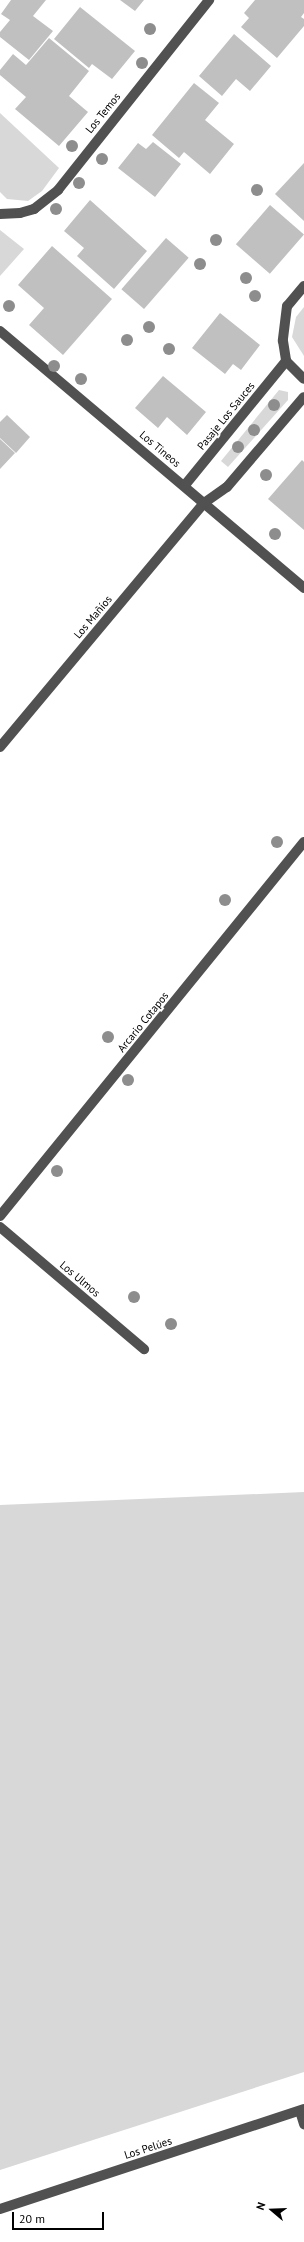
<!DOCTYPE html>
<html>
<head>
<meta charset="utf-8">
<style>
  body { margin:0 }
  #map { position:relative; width:304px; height:2242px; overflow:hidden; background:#fff; font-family:"PT Sans",sans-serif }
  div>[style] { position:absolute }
  .green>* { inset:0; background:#d8d8d8 }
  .building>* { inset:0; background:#c0c0c0; transform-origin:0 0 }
  .minor>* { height:10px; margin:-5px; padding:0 5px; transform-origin:5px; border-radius:5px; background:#515151 }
  .trees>* { width:12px; height:12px; margin:-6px; border-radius:50%; background:#8d8d8d }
  span { translate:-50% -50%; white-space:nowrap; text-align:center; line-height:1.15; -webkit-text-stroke:4px #fff; paint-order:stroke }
  .street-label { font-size:11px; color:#000 }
  .north { position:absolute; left:252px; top:2190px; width:40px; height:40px; -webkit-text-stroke:3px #fff; paint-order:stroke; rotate:289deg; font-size:11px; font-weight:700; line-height:16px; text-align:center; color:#000 }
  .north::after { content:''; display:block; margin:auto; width:14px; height:18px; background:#000; clip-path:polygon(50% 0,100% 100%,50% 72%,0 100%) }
  .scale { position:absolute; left:12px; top:2212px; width:92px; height:18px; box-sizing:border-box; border:2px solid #000; border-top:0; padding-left:5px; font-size:12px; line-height:14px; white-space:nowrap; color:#000; -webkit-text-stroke:3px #fff; paint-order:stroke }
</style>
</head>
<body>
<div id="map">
  <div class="green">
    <div style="clip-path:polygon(0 113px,59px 168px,42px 191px,28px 201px,7px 199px,0 192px)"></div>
    <div style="clip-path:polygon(0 230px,24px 249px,0 276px)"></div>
    <div style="clip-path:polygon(304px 307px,304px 356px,292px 337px,296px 317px)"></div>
    <div style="clip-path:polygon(279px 390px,288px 392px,288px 400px,228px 467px,221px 461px)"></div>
    <div style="clip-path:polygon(304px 1492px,304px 2072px,0 2170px,0 1505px)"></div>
  </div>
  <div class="building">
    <div style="clip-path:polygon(11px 0,46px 0,33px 16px,53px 31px,29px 60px,0 37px,0 32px,10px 20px,1px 14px)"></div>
    <div style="clip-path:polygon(120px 0,144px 0,135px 11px)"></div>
    <div style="clip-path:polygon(255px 0,304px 0,304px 13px,301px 17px,304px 19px,304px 26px,277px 58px,241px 27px,249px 18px,244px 13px)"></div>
    <div style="clip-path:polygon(80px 7px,135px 51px,112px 79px,92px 64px,89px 68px,54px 39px)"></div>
    <div style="clip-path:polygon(234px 34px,271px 66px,250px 91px,236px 79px,222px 96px,199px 76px)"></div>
    <div style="clip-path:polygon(49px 38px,89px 71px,69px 96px,88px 112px,59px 146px,15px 109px,26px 97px,0 75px,0 70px,13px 54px,26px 65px)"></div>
    <div style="clip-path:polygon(194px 83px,219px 103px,205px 120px,234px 144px,210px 174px,184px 152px,179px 158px,152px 135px)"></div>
    <div style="clip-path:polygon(153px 142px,181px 164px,155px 197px,118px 168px,138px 143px,146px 149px)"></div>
    <div style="clip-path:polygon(304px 163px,304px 221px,275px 194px)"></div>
    <div style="clip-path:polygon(90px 200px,147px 251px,114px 289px,77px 256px,84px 248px,64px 231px)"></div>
    <div style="left:270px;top:205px;width:45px;height:52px;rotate:41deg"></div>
    <div style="left:166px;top:238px;width:30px;height:68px;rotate:41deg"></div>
    <div style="clip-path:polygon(52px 246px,112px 299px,63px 355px,29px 325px,44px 308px,18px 285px)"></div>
    <div style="clip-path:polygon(220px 313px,260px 345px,241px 370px,233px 364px,225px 374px,192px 348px)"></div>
    <div style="clip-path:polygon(163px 376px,206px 412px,187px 435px,167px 417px,158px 428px,135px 408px)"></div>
    <div style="clip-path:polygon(7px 415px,30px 437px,16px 453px,0 438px,0 422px)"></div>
    <div style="clip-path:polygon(0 439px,15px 453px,0 469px)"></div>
    <div style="clip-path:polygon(302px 460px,304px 462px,304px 530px,268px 499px)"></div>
  </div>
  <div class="minor">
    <div style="left:0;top:214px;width:20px;rotate:-3deg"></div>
    <div style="left:20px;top:213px;width:15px;rotate:-16deg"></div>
    <div style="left:34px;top:209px;width:31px;rotate:-38deg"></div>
    <div style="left:58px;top:190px;width:243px;rotate:-51.5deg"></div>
    <div style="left:304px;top:286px;width:26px;rotate:130deg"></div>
    <div style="left:287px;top:306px;width:35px;rotate:97deg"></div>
    <div style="left:283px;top:341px;width:20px;rotate:81deg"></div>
    <div style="left:286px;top:361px;width:25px;rotate:45deg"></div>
    <div style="left:0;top:331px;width:398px;rotate:40.2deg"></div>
    <div style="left:185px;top:485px;width:160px;rotate:-50.8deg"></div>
    <div style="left:0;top:747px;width:318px;rotate:-50.1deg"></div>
    <div style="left:204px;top:503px;width:28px;rotate:-35deg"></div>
    <div style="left:227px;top:487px;width:118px;rotate:-49.5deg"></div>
    <div style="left:0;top:1216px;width:482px;rotate:-50.9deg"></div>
    <div style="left:0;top:1227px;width:189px;rotate:40.3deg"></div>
    <div style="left:300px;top:2111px;width:14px;rotate:73deg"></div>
    <div style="left:0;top:2209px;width:320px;rotate:-18.2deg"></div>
  </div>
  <div class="trees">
    <div style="left:150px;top:29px"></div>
    <div style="left:142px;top:63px"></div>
    <div style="left:72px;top:146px"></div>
    <div style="left:102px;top:159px"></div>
    <div style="left:79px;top:183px"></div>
    <div style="left:257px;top:190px"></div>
    <div style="left:56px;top:209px"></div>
    <div style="left:216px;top:240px"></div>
    <div style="left:200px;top:264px"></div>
    <div style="left:246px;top:278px"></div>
    <div style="left:255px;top:296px"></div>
    <div style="left:9px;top:306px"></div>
    <div style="left:149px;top:327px"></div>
    <div style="left:127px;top:340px"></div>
    <div style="left:169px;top:349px"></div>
    <div style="left:54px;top:366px"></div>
    <div style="left:81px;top:379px"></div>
    <div style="left:274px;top:405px"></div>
    <div style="left:254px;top:430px"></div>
    <div style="left:238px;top:447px"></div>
    <div style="left:266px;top:475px"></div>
    <div style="left:275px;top:534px"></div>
    <div style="left:277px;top:842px"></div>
    <div style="left:225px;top:900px"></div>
    <div style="left:108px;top:1037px"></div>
    <div style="left:128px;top:1080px"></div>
    <div style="left:57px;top:1171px"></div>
    <div style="left:134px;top:1297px"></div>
    <div style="left:171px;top:1324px"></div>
  </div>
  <div class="street-label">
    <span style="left:103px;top:113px;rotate:-51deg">Los Temos</span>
    <span style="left:226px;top:416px;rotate:-51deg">Pasaje Los Sauces</span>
    <span style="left:160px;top:449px;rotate:40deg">Los Tineos</span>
    <span style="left:93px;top:617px;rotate:-50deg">Los Mañíos</span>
    <span style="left:143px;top:1022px;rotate:-51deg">Arcario Cotapos</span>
    <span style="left:80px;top:1279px;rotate:40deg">Los Ulmos</span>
    <span style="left:148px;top:2148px;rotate:-18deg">Los Pelúes</span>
  </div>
  <div class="north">N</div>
  <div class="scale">20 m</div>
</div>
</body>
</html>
